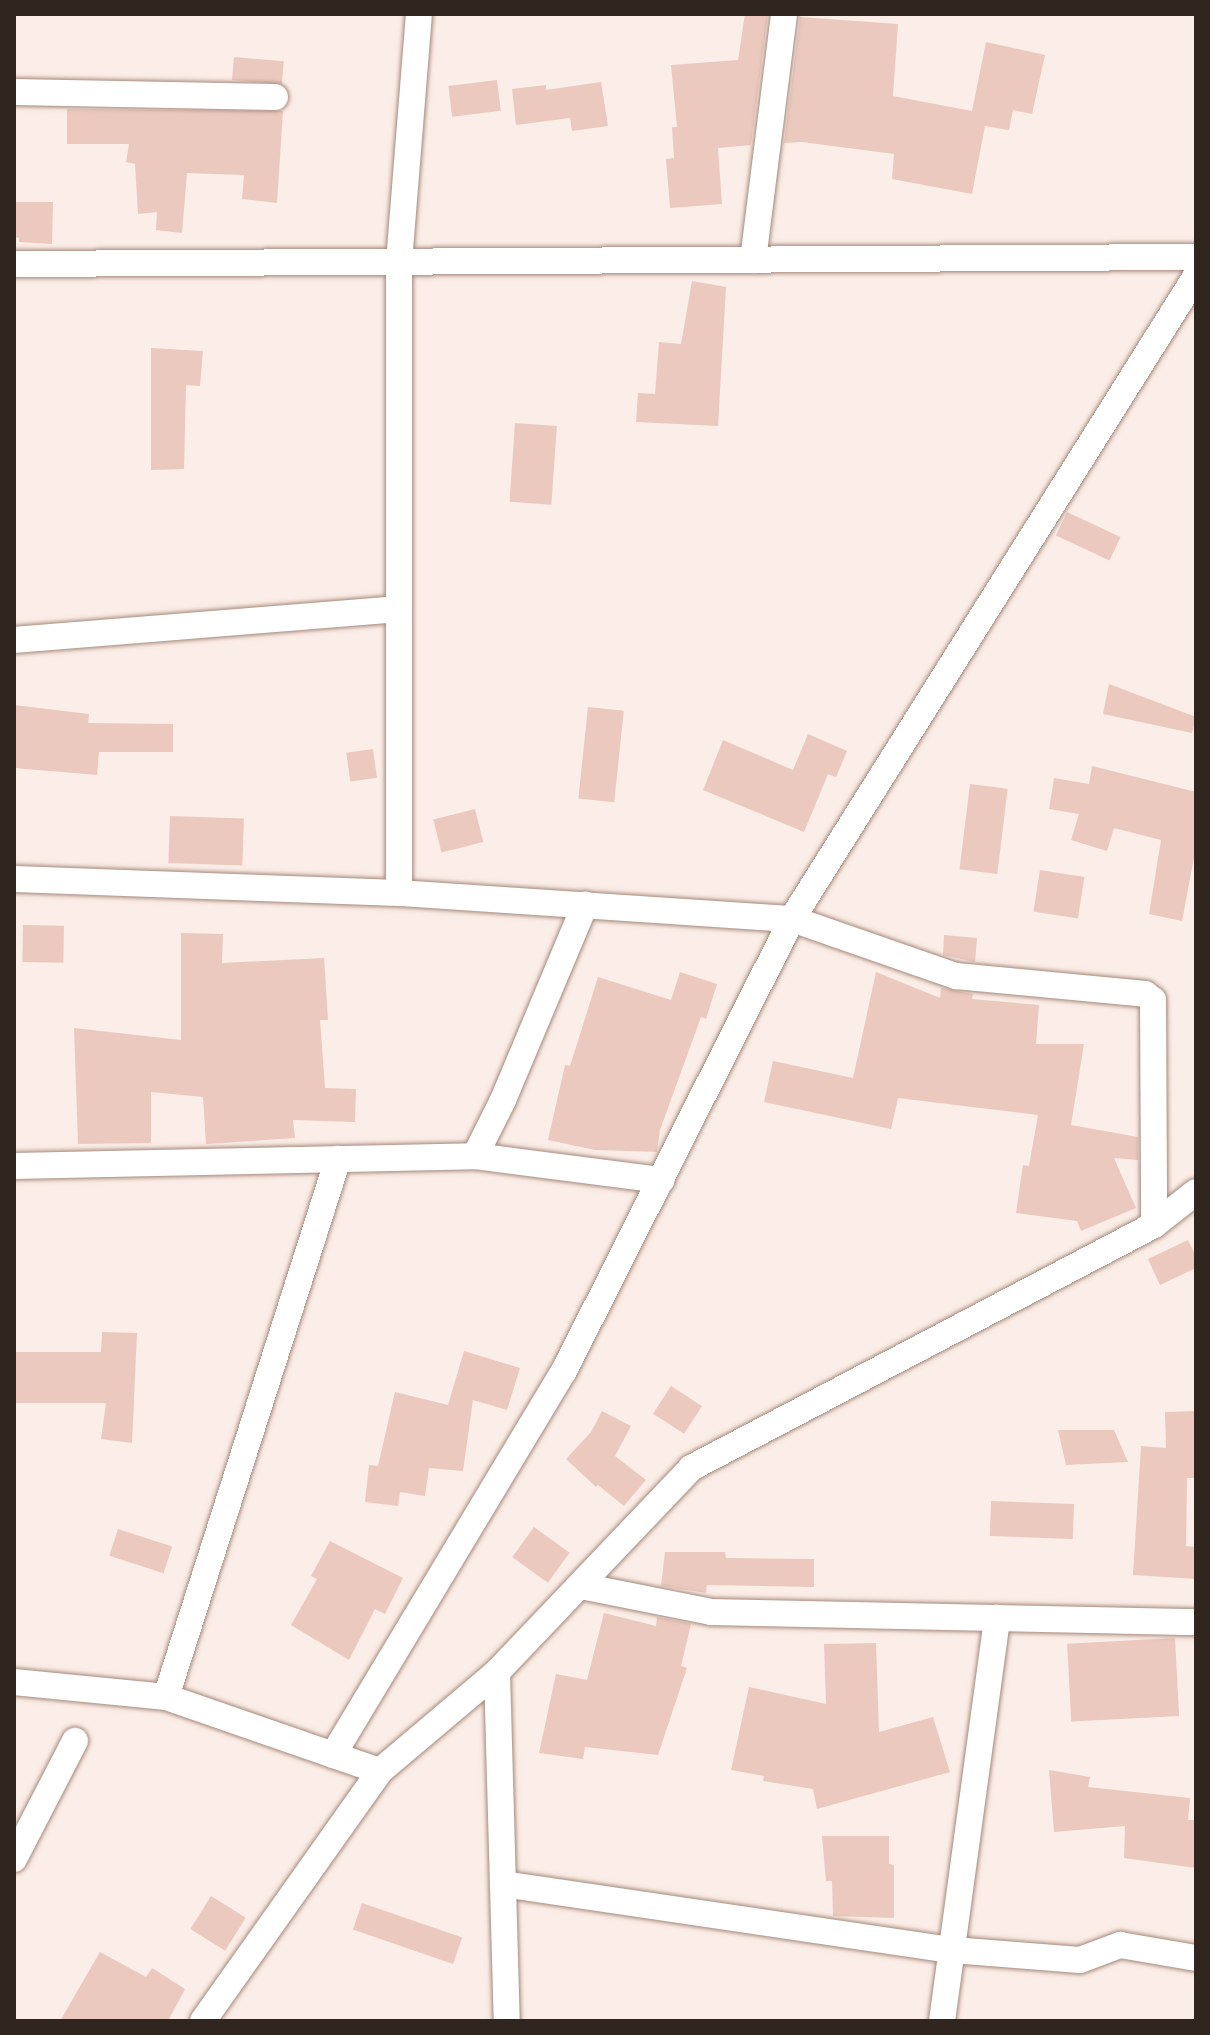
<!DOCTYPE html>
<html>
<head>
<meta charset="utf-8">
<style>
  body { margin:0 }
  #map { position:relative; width:1210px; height:2035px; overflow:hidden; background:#fbede7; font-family:Barlow,sans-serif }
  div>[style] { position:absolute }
  .building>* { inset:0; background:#ecc9bf; transform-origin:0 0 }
  .roads { filter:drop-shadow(0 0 2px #a6887b) drop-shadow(0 0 2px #a6887b) }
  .minor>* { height:26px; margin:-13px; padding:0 13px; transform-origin:13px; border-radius:13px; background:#fff }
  span { translate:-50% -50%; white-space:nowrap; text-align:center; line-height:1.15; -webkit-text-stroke:7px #fbede7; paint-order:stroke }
  .frame { position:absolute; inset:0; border:16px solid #312520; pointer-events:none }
</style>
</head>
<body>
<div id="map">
  <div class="building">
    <div style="clip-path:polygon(745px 14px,768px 14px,751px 145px,718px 148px,722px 204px,670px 208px,666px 159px,674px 158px,672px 127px,677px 127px,671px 65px,738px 60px)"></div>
    <div style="clip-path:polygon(800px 17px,898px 24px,893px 96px,972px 111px,986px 42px,1045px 55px,1032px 114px,1013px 110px,1009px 130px,985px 126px,972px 194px,892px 179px,894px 154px,802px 142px,784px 143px)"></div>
    <div style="left:234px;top:57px;width:50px;height:23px;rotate:5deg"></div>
    <div style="left:497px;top:80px;width:31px;height:49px;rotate:83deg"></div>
    <div style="clip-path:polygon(601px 82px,608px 126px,572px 131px,570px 118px,516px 125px,512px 89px,546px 85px,546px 90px)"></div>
    <div style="clip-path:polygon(67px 109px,283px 111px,277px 203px,242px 199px,244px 175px,187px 173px,182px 233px,156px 230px,157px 212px,138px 214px,135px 164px,126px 162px,129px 144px,67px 144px)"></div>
    <div style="clip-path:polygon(14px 202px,53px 202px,52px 244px,19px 242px,19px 238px,14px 237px)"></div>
    <div style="clip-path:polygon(692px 281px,726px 287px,718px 426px,636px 422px,638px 393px,655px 394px,659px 342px,681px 344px)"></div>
    <div style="clip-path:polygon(151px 348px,203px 351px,200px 386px,186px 385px,184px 469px,151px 470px)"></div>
    <div style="left:515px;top:423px;width:42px;height:79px;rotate:4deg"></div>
    <div style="left:1067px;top:512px;width:59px;height:26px;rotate:25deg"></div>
    <div style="clip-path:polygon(1109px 684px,1196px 717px,1192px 733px,1103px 714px)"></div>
    <div style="clip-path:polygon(14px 705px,89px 714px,88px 723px,173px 724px,173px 752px,99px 752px,97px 775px,14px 768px)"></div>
    <div style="left:588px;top:707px;width:36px;height:92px;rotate:6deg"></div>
    <div style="clip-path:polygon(808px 734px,847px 751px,836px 777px,828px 774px,804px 832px,703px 790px,723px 740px,793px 770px)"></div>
    <div style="left:373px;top:749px;width:29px;height:27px;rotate:82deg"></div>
    <div style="clip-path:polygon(1092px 766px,1196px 792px,1196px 847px,1182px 921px,1149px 914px,1161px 840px,1114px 828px,1107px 851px,1071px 840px,1079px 814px,1049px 809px,1054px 778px,1089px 784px)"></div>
    <div style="left:970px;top:784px;width:38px;height:86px;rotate:7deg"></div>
    <div style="left:475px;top:809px;width:34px;height:43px;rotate:76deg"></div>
    <div style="left:170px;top:816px;width:74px;height:47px;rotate:2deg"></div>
    <div style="left:1040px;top:870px;width:45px;height:42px;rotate:9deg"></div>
    <div style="left:23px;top:925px;width:41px;height:37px;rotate:1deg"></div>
    <div style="clip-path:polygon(181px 933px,223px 934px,222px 963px,324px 958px,328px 1020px,320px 1020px,325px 1088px,356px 1089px,355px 1122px,293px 1120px,295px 1138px,206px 1144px,203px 1097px,151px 1092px,151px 1143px,78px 1144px,74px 1028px,181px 1040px)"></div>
    <div style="clip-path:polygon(944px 935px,977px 938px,975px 962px,943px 955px)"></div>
    <div style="clip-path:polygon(680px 972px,717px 984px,706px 1019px,701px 1017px,660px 1130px,657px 1152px,595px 1150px,548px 1140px,565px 1065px,570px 1066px,598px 977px,671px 1000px)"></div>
    <div style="clip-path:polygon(876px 972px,940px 998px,941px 988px,973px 994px,972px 999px,1039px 1005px,1036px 1044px,1084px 1044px,1071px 1125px,1138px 1137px,1138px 1160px,1114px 1158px,1136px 1208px,1081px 1231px,1077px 1221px,1016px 1213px,1023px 1165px,1029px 1166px,1038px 1115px,898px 1098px,891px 1129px,764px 1102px,773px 1061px,853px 1078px)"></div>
    <div style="clip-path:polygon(1188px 1240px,1196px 1257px,1196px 1268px,1160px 1285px,1148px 1259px)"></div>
    <div style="clip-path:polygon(102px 1332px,137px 1333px,132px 1443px,101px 1439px,106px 1403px,14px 1403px,14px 1352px,101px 1352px)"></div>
    <div style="clip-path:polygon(464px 1351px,520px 1368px,507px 1410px,473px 1400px,463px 1471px,429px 1468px,425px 1496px,400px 1492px,398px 1506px,365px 1502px,369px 1465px,378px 1466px,395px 1392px,448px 1405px)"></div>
    <div style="left:671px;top:1386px;width:37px;height:33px;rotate:33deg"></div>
    <div style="clip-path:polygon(602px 1411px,631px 1426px,615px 1456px,646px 1480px,624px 1506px,598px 1485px,596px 1487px,566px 1459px,591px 1432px)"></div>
    <div style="clip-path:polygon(1196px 1411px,1196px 1478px,1187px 1478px,1186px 1546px,1196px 1547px,1196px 1579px,1133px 1575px,1141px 1446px,1166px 1448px,1165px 1412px)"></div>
    <div style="clip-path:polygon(1058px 1430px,1114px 1430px,1128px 1462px,1066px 1465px)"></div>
    <div style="left:1074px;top:1504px;width:35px;height:83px;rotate:92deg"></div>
    <div style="left:534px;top:1527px;width:44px;height:37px;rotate:36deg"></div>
    <div style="left:118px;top:1529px;width:57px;height:28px;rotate:18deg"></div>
    <div style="clip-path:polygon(330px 1541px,403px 1578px,385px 1614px,375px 1609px,349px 1660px,291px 1625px,317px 1579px,311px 1576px)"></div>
    <div style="clip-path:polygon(665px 1552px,725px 1552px,726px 1558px,814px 1559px,814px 1587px,707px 1585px,706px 1593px,661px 1586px)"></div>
    <div style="clip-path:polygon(604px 1613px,656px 1626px,657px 1617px,691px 1624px,681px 1666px,687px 1668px,658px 1755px,585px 1747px,583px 1759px,539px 1753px,556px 1674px,587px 1680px)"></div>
    <div style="left:1175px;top:1638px;width:78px;height:108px;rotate:87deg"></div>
    <div style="clip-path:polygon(876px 1643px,879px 1732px,933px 1717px,950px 1772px,817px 1809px,813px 1789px,763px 1781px,764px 1776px,731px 1770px,749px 1687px,826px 1704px,824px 1644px)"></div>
    <div style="clip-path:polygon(1049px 1770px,1090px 1777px,1088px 1787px,1190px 1798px,1188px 1820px,1196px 1820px,1196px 1868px,1124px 1858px,1125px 1826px,1054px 1832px)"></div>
    <div style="clip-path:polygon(822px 1836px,889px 1836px,889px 1864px,894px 1865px,894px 1918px,833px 1916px,832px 1881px,826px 1881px)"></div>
    <div style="left:211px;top:1896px;width:41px;height:39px;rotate:32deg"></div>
    <div style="left:362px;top:1903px;width:106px;height:28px;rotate:19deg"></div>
    <div style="clip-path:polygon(100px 1952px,146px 1977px,152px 1968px,185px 1989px,168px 2021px,60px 2021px)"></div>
  </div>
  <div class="roads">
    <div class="minor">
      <div style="left:14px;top:92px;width:261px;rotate:1.1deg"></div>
      <div style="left:753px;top:260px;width:248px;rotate:-82.8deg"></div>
      <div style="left:14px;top:264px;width:1182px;rotate:-0.34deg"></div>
      <div style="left:14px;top:640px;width:386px;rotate:-4.6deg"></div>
      <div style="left:14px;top:879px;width:385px;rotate:2.1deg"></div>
      <div style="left:399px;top:893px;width:394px;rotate:3.8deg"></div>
      <div style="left:792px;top:919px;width:174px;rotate:19.2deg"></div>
      <div style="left:956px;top:976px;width:190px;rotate:5.4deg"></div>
      <div style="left:1145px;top:994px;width:10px;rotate:37deg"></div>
      <div style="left:1153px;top:1000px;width:225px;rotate:89.7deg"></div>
      <div style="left:399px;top:893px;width:631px;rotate:-90deg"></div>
      <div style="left:399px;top:262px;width:249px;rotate:-85.4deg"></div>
      <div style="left:475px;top:1156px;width:63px;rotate:-63.4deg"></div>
      <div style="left:503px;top:1100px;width:212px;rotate:-67.2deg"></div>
      <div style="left:14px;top:1166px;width:461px;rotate:-1.2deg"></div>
      <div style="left:475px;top:1156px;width:188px;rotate:7.4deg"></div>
      <div style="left:581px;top:1586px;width:133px;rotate:11.3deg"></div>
      <div style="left:711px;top:1612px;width:485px;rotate:1.2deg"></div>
      <div style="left:497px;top:1672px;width:349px;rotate:88.4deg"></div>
      <div style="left:14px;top:1682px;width:153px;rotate:5.6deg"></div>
      <div style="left:166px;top:1697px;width:226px;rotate:19.1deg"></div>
      <div style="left:166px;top:1697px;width:565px;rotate:-72.27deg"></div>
      <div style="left:333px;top:1755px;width:448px;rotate:-59deg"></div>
      <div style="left:564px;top:1371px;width:506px;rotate:-63.23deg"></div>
      <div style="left:792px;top:919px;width:759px;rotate:-57.86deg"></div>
      <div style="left:14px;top:1859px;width:133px;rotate:-62.7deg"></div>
      <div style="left:503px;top:1884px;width:454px;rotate:8.4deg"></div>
      <div style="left:952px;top:1950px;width:128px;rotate:4.5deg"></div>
      <div style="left:1080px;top:1960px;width:43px;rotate:-20.6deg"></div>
      <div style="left:1120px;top:1945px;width:77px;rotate:9.7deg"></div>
      <div style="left:203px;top:2021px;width:306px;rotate:-54.7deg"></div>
      <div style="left:380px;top:1771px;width:153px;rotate:-40.2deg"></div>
      <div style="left:497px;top:1672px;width:282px;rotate:-46.4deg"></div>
      <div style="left:691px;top:1468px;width:523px;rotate:-27.69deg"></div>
      <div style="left:1154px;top:1225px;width:53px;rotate:-38.2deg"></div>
      <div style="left:942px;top:2021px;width:407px;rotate:-82.2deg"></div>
    </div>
  </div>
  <div class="frame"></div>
</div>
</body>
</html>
